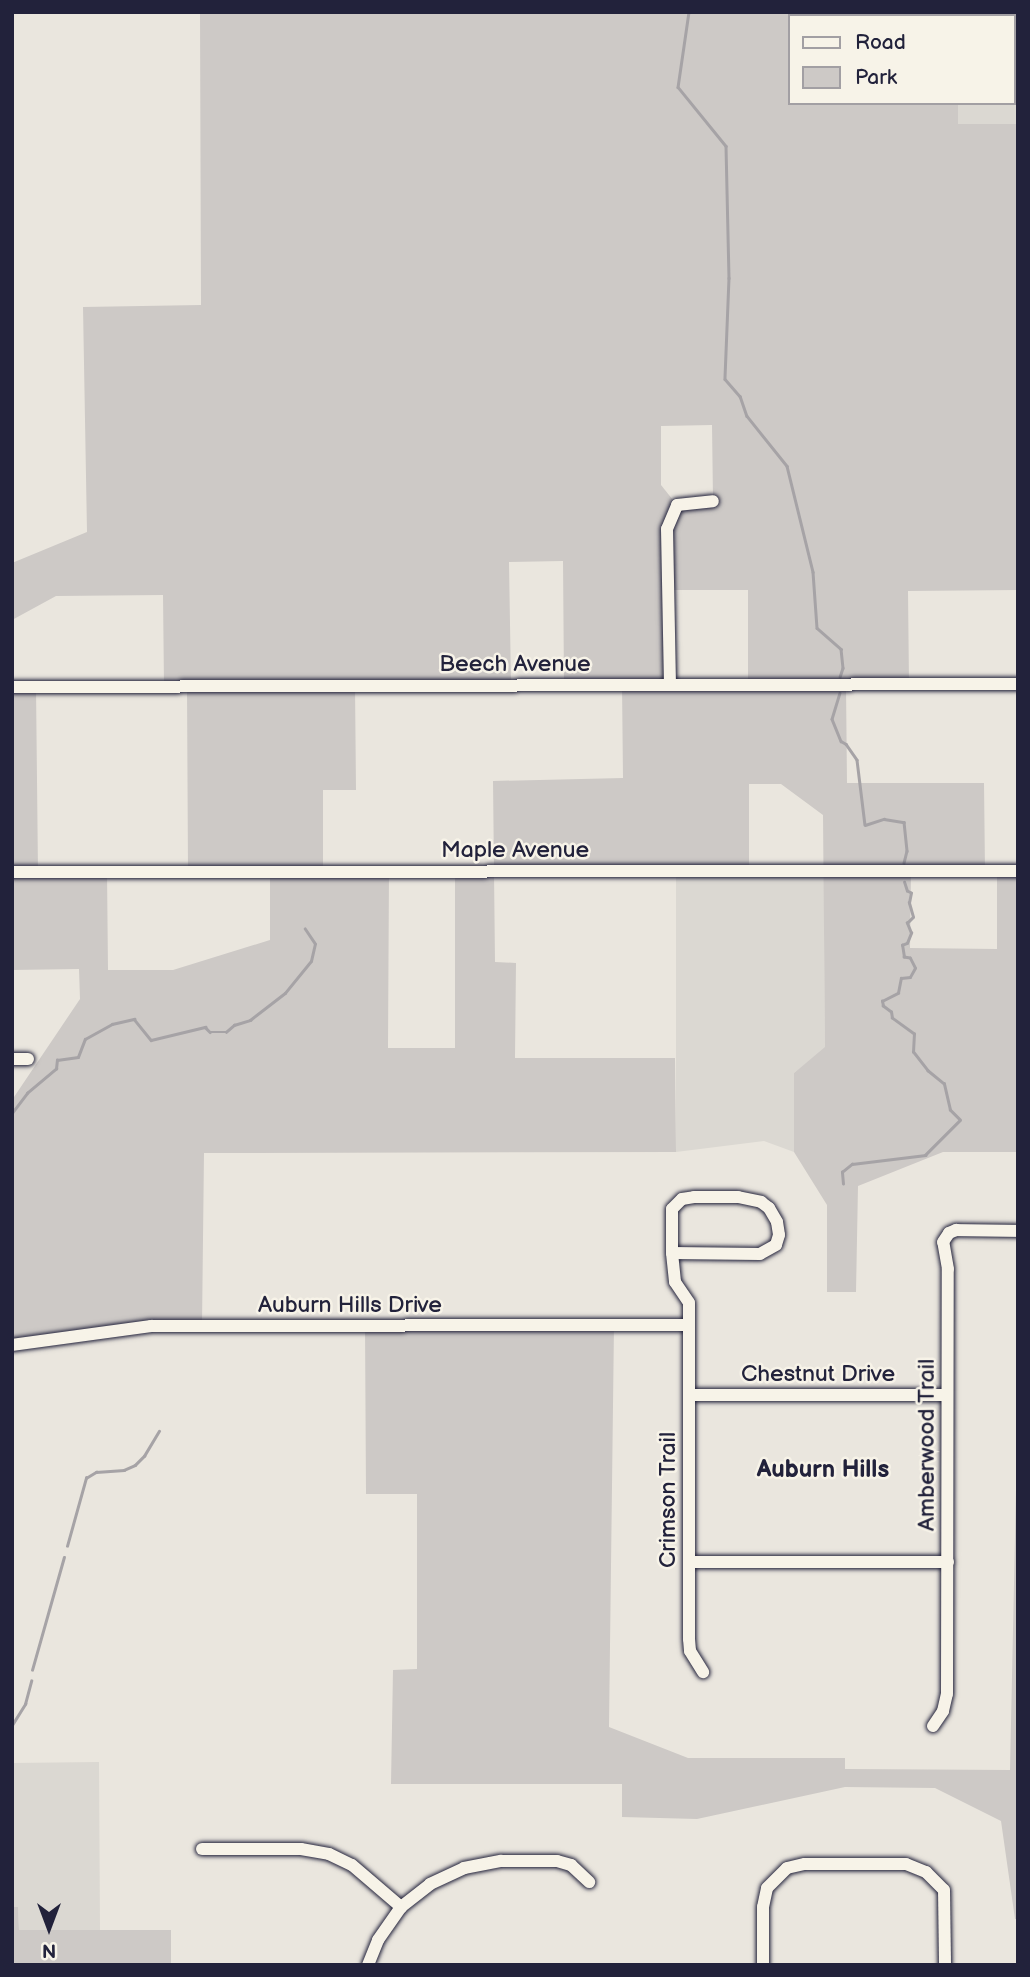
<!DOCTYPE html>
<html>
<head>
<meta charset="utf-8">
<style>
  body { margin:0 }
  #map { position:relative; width:1030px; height:1977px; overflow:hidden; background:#eae6de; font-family:"Balsamiq Sans",sans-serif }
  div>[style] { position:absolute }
  .built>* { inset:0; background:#dbd8d2 }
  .green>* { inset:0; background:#cdc9c6 }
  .stream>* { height:2.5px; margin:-1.25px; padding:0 1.25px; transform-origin:1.25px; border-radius:1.25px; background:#a6a3a6 }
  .roads { filter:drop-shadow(0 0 2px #22223b) drop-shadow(0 0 2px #22223b) }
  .minor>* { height:12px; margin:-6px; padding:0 6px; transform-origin:6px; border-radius:6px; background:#f7f3e8 }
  span { translate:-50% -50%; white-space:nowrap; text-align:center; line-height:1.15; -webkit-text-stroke:5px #f7f3e8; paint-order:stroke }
  .street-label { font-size:23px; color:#22223b }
  .neighbourhood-label { font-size:24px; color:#22223b; font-weight:700 }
  .frame { position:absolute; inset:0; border:14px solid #22223b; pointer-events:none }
  .legend { position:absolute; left:788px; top:14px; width:228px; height:91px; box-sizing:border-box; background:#f7f3e8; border:2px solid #a29fa3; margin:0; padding:9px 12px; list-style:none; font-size:21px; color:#22223b }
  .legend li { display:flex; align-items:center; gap:14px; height:35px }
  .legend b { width:35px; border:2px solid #a29fa3 }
  .north { position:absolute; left:14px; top:1893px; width:70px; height:70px; -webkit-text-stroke:5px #f7f3e8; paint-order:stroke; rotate:180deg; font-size:19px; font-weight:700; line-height:28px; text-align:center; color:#22223b }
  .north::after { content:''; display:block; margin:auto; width:24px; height:32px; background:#22223b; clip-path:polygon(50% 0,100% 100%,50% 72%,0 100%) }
</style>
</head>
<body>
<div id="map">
  <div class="built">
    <div style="clip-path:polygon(957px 12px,1018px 12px,1018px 124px,958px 124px,958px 103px,1014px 103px,1014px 16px,957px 16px)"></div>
    <div style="clip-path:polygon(676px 871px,824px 871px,825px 1048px,794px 1073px,794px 1152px,764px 1141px,676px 1152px)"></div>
    <div style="clip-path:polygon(99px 1762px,100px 1930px,19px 1930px,18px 1908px,12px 1907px,12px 1763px)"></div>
  </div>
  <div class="green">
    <div style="clip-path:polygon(evenodd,200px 12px,957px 12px,957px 16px,790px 16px,790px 103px,958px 103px,958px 124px,1018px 124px,1018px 590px,908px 591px,909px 684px,846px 685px,847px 783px,984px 783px,985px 871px,911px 871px,910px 948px,997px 949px,997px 871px,1018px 871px,1018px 1152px,943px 1152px,858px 1186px,856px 1292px,827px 1292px,827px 1205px,794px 1152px,794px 1073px,825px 1047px,823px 815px,781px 784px,749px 784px,749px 871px,494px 872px,495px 962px,516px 963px,515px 1058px,675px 1058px,676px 1152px,204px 1153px,202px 1326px,12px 1345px,12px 1100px,80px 999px,79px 969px,12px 970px,12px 687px,36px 687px,38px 872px,107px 872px,108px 970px,173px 970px,270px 940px,270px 872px,188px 872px,187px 687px,164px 686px,163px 595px,56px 596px,12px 620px,12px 563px,87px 532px,83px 307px,201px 305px,200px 12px,712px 425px,713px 500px,677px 505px,661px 485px,661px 426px,712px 425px,200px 12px,563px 561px,564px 685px,622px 685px,623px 778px,493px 781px,494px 871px,455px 872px,455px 1048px,388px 1048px,389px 872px,323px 871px,323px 790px,356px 790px,355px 686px,511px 685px,509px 562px,563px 561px,200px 12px,667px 590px,748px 590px,748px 685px,670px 685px,667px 590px)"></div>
    <div style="clip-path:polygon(614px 1325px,609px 1727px,688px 1758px,845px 1758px,845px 1769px,1010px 1770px,1018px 1396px,1018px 1919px,1015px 1919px,1001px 1821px,935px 1788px,845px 1787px,697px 1819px,622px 1817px,622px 1784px,391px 1784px,393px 1670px,417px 1669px,417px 1494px,366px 1494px,365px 1326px)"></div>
    <div style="clip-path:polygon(12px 1907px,18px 1907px,19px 1930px,171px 1930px,171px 1965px,12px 1963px)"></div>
  </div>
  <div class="stream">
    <div style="left:689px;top:12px;width:76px;rotate:98.3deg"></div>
    <div style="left:678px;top:87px;width:76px;rotate:50.9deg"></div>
    <div style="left:726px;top:146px;width:132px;rotate:88.7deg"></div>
    <div style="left:729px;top:278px;width:101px;rotate:92.3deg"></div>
    <div style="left:725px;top:379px;width:23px;rotate:49deg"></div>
    <div style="left:740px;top:396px;width:21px;rotate:71deg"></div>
    <div style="left:747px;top:416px;width:64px;rotate:51.3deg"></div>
    <div style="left:787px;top:466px;width:109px;rotate:76.2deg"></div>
    <div style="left:813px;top:572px;width:56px;rotate:85.9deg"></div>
    <div style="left:817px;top:628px;width:32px;rotate:41deg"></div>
    <div style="left:841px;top:649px;width:19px;rotate:84deg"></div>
    <div style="left:843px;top:668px;width:9px;rotate:108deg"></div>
    <div style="left:840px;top:693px;width:27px;rotate:107deg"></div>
    <div style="left:832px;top:719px;width:24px;rotate:68deg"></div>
    <div style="left:841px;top:741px;width:6px;rotate:31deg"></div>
    <div style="left:846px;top:744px;width:19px;rotate:55deg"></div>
    <div style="left:857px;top:760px;width:65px;rotate:83deg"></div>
    <div style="left:865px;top:825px;width:20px;rotate:-18deg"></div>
    <div style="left:884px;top:819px;width:20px;rotate:9deg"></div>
    <div style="left:904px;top:822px;width:29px;rotate:84deg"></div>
    <div style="left:907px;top:851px;width:12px;rotate:104deg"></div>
    <div style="left:12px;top:1113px;width:25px;rotate:-53deg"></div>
    <div style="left:27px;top:1093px;width:38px;rotate:-40deg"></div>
    <div style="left:56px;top:1069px;width:9px;rotate:-84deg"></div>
    <div style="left:57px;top:1060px;width:21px;rotate:-8deg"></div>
    <div style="left:78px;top:1057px;width:19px;rotate:-69deg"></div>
    <div style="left:85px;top:1039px;width:31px;rotate:-29deg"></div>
    <div style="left:112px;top:1024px;width:23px;rotate:-13deg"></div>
    <div style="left:134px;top:1019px;width:27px;rotate:51deg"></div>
    <div style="left:151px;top:1040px;width:56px;rotate:-13.5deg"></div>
    <div style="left:205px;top:1027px;width:7px;rotate:45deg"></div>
    <div style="left:210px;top:1032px;width:16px"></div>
    <div style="left:226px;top:1032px;width:11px;rotate:-41deg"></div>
    <div style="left:234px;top:1025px;width:17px;rotate:-17deg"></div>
    <div style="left:250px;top:1020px;width:44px;rotate:-37.6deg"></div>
    <div style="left:285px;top:993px;width:41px;rotate:-50.9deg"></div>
    <div style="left:311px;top:961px;width:17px;rotate:-77deg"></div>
    <div style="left:315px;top:944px;width:18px;rotate:-124deg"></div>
    <div style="left:843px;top:1184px;width:12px;rotate:-95deg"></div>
    <div style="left:842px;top:1172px;width:13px;rotate:-39deg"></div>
    <div style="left:852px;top:1164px;width:74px;rotate:-7deg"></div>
    <div style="left:925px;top:1155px;width:49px;rotate:-45deg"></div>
    <div style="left:960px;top:1120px;width:14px;rotate:-135deg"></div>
    <div style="left:950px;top:1110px;width:27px;rotate:-103deg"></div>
    <div style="left:944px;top:1084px;width:21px;rotate:-141deg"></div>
    <div style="left:928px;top:1071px;width:24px;rotate:-128deg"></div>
    <div style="left:913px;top:1052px;width:18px;rotate:-87deg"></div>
    <div style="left:914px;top:1034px;width:27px;rotate:-144deg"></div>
    <div style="left:892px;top:1018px;width:6px;rotate:-99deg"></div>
    <div style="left:891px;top:1012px;width:10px;rotate:-143deg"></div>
    <div style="left:883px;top:1006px;width:5px;rotate:-101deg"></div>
    <div style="left:882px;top:1001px;width:18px;rotate:-27deg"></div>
    <div style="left:898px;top:993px;width:15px;rotate:-79deg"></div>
    <div style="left:901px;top:978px;width:9px;rotate:-6deg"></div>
    <div style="left:910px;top:977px;width:10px;rotate:-61deg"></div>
    <div style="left:915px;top:968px;width:11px;rotate:-117deg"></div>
    <div style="left:910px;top:958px;width:6px;rotate:-171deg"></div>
    <div style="left:904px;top:957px;width:12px;rotate:-99deg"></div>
    <div style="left:902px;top:945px;width:5px;rotate:-22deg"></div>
    <div style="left:907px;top:943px;width:11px;rotate:-68deg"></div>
    <div style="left:911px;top:933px;width:11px;rotate:-112deg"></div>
    <div style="left:907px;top:923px;width:8px;rotate:-45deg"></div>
    <div style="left:913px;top:917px;width:15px;rotate:-106deg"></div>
    <div style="left:909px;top:903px;width:10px;rotate:-79deg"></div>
    <div style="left:911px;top:893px;width:4px;rotate:-153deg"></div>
    <div style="left:907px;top:891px;width:9px;rotate:-108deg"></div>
    <div style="left:67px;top:1546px;width:71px;rotate:-74.4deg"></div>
    <div style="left:86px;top:1478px;width:12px;rotate:-31deg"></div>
    <div style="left:96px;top:1472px;width:28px;rotate:-4deg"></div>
    <div style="left:124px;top:1470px;width:12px;rotate:-24deg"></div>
    <div style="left:135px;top:1465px;width:13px;rotate:-45deg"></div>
    <div style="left:144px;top:1456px;width:29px;rotate:-59deg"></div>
    <div style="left:32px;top:1670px;width:117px;rotate:-74.2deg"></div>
    <div style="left:12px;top:1725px;width:25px;rotate:-58deg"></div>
    <div style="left:25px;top:1704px;width:24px;rotate:-75deg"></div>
  </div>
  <div class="roads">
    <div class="minor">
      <div style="left:670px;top:685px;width:156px;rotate:-91.1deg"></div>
      <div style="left:667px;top:529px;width:26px;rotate:-67deg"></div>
      <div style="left:677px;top:505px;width:36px;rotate:-6deg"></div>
      <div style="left:12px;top:687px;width:1006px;rotate:-0.17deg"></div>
      <div style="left:12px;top:872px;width:1006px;rotate:-0.06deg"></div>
      <div style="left:12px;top:1059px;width:16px"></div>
      <div style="left:694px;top:1197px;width:44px"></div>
      <div style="left:738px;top:1197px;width:24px;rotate:12deg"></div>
      <div style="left:761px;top:1202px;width:10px;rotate:37deg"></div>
      <div style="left:769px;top:1208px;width:16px;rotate:60deg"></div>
      <div style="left:777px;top:1222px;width:13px;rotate:81deg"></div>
      <div style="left:779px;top:1235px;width:10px;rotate:107deg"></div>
      <div style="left:776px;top:1245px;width:18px;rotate:151deg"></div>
      <div style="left:760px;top:1254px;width:88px;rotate:-179.3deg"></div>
      <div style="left:672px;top:1253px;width:44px;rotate:-90deg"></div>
      <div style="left:672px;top:1209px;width:14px;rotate:-45deg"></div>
      <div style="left:682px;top:1199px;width:12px;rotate:-9deg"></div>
      <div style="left:672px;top:1253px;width:29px;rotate:84deg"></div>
      <div style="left:675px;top:1282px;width:25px;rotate:56deg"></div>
      <div style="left:689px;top:1303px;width:336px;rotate:90deg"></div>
      <div style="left:689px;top:1639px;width:12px;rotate:85deg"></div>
      <div style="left:690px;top:1651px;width:25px;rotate:58deg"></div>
      <div style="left:12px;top:1345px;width:140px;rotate:-7.8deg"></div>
      <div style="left:151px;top:1326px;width:538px;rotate:-0.11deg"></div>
      <div style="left:689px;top:1395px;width:258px"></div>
      <div style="left:689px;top:1562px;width:259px"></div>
      <div style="left:933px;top:1726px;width:18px;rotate:-56deg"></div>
      <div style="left:943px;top:1711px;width:17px;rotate:-77deg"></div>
      <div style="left:947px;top:1694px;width:425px;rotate:-89.9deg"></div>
      <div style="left:948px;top:1269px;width:27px;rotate:-100deg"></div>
      <div style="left:943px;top:1242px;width:11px;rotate:-56deg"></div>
      <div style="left:949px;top:1233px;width:8px;rotate:-23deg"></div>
      <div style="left:956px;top:1230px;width:62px;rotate:0.9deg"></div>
      <div style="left:202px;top:1849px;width:99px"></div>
      <div style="left:301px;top:1849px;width:28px;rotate:10deg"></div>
      <div style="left:329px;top:1854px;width:25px;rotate:26deg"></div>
      <div style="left:352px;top:1865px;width:65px;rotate:40.6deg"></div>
      <div style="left:368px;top:1965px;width:27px;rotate:-68deg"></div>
      <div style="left:378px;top:1940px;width:40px;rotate:-55.1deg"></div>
      <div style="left:401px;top:1907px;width:37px;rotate:-38deg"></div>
      <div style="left:430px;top:1884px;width:38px;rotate:-25deg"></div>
      <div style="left:464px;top:1868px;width:38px;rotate:-11deg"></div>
      <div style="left:501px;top:1861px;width:56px"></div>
      <div style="left:557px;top:1861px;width:15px;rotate:16deg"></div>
      <div style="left:571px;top:1865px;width:25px;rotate:43deg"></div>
      <div style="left:763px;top:1965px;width:58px;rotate:-90deg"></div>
      <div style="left:763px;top:1907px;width:19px;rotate:-78deg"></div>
      <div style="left:767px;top:1888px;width:28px;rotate:-45deg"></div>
      <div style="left:787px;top:1868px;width:18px;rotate:-13deg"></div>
      <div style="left:805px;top:1864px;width:101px"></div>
      <div style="left:906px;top:1864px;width:22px;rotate:22deg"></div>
      <div style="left:926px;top:1872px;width:25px;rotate:45deg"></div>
      <div style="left:944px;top:1890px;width:75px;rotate:89.2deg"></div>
    </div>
  </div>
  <div class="street-label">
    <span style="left:515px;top:664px">Beech Avenue</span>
    <span style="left:515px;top:850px">Maple Avenue</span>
    <span style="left:350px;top:1305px">Auburn Hills Drive</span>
    <span style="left:818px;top:1374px">Chestnut Drive</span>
    <span style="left:927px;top:1445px;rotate:-90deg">Amberwood Trail</span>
    <span style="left:668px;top:1500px;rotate:-90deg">Crimson Trail</span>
  </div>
  <div class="neighbourhood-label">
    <span style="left:823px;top:1470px">Auburn Hills</span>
  </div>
  <div class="frame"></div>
  <ul class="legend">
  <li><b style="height:9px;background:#f7f3e8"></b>Road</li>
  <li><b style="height:19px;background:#cdc9c6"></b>Park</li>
  </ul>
  <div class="north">N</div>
</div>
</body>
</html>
